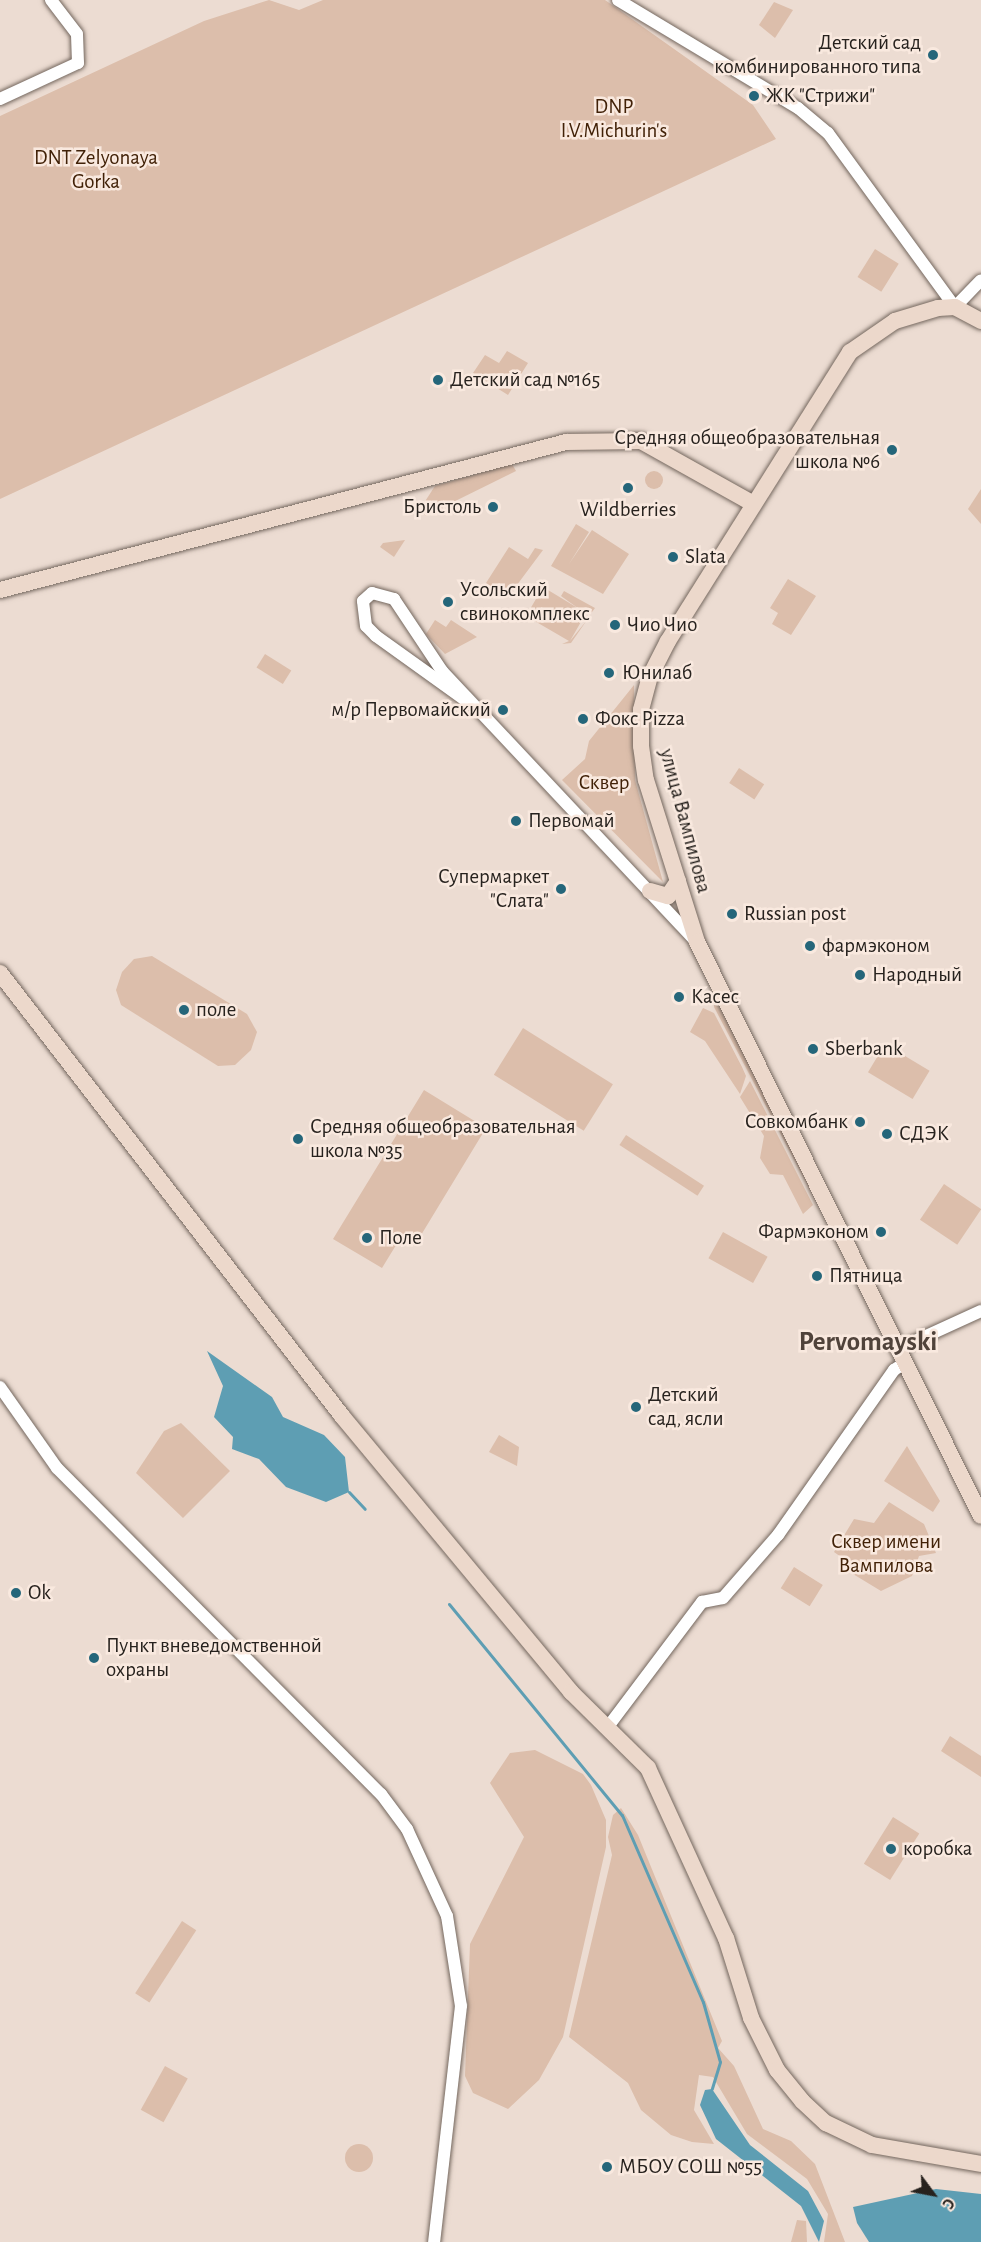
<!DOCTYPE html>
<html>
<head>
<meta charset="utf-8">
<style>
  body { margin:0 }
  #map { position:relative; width:981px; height:2242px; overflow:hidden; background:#ecdcd2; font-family:"Alegreya Sans",sans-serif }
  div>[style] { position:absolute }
  .green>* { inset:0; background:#dcbeab; transform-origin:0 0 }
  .round { border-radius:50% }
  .water>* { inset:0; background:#5e9eb3 }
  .stream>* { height:3px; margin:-1.5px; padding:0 1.5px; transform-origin:1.5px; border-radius:1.5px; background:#5e9eb3 }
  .roads { filter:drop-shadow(0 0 2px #74675e) drop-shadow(0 0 2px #74675e) }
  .street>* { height:12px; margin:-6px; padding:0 6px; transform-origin:6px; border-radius:6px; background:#fff }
  .secondary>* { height:16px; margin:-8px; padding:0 8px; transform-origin:8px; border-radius:8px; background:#ecd8cb }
  .dots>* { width:16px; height:16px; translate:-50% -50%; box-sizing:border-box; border:3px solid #f9e9df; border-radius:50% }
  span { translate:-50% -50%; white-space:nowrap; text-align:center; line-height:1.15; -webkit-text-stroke:5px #f9e9df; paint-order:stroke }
  .poi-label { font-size:21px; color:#27221e }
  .right { translate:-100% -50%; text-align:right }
  .left { translate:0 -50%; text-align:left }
  .park-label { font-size:21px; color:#412107 }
  .street-label { font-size:21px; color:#27221e }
  .district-label { font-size:27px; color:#50433b; font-weight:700 }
  .north { position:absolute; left:903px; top:2164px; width:60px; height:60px; -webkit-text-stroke:4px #f9e9df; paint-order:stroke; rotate:122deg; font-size:16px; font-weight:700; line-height:24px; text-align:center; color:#27221e }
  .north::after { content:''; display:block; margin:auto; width:21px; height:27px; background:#27221e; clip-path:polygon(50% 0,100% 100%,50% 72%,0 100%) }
</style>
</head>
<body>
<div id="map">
  <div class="green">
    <div style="clip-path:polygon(269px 0,299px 10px,323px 0,605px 0,753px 105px,776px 139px,0 499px,0 116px,204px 21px)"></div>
    <div style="clip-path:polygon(774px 2px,793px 10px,775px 38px,759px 25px)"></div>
    <div style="left:875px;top:249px;width:28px;height:33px;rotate:32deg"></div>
    <div style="clip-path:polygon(507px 351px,528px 363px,508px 395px,473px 373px,485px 355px,499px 363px)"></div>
    <div style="clip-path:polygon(512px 464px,516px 471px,425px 516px,422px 506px,435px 486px)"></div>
    <div class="round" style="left:645px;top:471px;width:18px;height:18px"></div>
    <div style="clip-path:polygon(981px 489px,981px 524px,968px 509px)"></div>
    <div style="clip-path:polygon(576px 524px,589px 532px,569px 564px,592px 530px,629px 554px,603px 594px,551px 566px)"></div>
    <div style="clip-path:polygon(405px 540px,394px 557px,380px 547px,383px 543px)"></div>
    <div style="clip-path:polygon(509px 547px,528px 559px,535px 548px,543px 550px,508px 597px,486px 583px)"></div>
    <div style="clip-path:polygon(788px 579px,816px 596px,791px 635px,772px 624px,778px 613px,770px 608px)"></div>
    <div style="clip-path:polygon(543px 587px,586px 613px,570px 641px,587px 620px,571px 643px,562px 644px,569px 641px,526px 616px)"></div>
    <div style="clip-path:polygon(564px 591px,595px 608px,592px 612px,586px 614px,561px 596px)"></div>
    <div style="clip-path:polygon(435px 620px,446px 627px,451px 620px,477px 637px,445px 654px,426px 634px)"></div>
    <div style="left:265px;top:654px;width:31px;height:16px;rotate:32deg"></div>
    <div style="clip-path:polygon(634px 685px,635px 780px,663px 882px,562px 780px,585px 759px,589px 741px)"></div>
    <div style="left:739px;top:768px;width:30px;height:18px;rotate:33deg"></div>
    <div style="clip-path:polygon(152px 956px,247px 1014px,257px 1032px,251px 1050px,235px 1065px,218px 1066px,121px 1005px,116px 990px,122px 972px,134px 959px)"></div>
    <div style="clip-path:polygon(714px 1005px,721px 1006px,822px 1213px,714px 1007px)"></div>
    <div style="clip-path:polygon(703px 1008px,714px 1013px,742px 1067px,746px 1076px,740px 1094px,705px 1041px,690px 1032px)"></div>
    <div style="left:523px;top:1028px;width:106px;height:55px;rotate:32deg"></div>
    <div style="left:885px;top:1044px;width:52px;height:33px;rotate:31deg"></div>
    <div style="clip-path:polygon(750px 1081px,813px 1205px,803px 1214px,783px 1175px,770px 1174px,760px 1158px,764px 1136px,740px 1097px)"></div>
    <div style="clip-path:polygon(424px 1090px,486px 1128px,415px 1245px,401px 1237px,382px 1268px,333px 1239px)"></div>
    <div style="left:626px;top:1135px;width:93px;height:12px;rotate:33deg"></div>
    <div style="left:944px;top:1184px;width:45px;height:43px;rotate:34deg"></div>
    <div style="left:723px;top:1232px;width:51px;height:30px;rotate:29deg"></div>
    <div style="clip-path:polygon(181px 1423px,230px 1471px,183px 1518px,136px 1473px,164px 1431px)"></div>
    <div style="clip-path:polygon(499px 1435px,519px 1447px,517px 1466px,489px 1452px)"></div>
    <div style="clip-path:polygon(907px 1446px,940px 1501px,933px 1512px,884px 1481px)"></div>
    <div style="clip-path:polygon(889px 1502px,924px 1524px,936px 1553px,919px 1556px,912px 1576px,881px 1591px,853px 1574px,851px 1564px,834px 1552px,854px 1519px,874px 1523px)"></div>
    <div style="left:794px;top:1567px;width:34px;height:25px;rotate:32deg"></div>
    <div style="clip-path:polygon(950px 1736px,981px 1756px,981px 1777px,941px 1751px)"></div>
    <div style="clip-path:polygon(535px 1750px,583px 1774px,591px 1785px,606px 1820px,606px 1847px,563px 2037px,539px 2080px,508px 2109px,473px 2093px,465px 2076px,470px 1944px,524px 1837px,490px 1783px,510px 1753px)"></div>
    <div style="clip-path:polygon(621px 1808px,638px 1835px,722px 2041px,718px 2048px,734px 2066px,763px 2129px,791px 2141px,815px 2164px,845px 2242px,824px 2242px,828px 2214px,807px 2179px,747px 2134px,713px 2077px,699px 2075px,694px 2110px,714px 2144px,692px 2142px,671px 2135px,641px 2110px,628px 2083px,569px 2037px,612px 1855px,608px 1837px,613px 1815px)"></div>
    <div style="left:893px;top:1817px;width:31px;height:55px;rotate:32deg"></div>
    <div style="left:182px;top:1921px;width:17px;height:86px;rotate:33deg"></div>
    <div style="left:165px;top:2066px;width:26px;height:50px;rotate:29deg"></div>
    <div class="round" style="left:345px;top:2144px;width:28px;height:28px"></div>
    <div style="clip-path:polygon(797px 2220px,806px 2221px,807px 2242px,791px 2242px)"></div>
  </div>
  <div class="water">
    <div style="clip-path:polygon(207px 1351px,272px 1397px,283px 1417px,324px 1435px,345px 1457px,349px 1492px,326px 1502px,286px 1487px,259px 1459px,232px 1449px,233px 1437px,214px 1417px,223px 1386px)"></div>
    <div style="clip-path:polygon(712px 2089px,750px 2145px,808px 2191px,824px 2221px,819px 2242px,801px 2206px,716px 2139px,700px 2105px,705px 2090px)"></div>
    <div style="clip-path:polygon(936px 2189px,981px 2194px,981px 2242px,869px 2242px,857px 2223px,853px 2207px)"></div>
  </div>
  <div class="stream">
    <div style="left:349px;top:1492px;width:23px;rotate:47deg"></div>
    <div style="left:449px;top:1604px;width:273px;rotate:50.7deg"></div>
    <div style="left:622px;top:1815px;width:204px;rotate:66.6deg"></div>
    <div style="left:703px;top:2002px;width:62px;rotate:74.2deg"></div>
    <div style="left:720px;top:2062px;width:28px;rotate:107deg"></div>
  </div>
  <div class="roads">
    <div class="street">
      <div style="left:618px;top:0;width:210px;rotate:31deg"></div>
      <div style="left:798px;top:108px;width:39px;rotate:40deg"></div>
      <div style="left:828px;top:133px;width:215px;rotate:53.9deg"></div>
      <div style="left:955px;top:307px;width:37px;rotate:-46deg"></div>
      <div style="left:0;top:99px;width:86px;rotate:-24.8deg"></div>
      <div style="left:78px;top:63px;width:29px;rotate:-92deg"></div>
      <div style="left:77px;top:34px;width:43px;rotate:-127.4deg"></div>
      <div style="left:475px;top:707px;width:122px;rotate:-144.4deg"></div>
      <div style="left:376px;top:636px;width:14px;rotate:-135deg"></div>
      <div style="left:366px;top:626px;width:25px;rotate:-97deg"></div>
      <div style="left:363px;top:601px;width:12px;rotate:-42deg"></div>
      <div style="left:372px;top:593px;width:23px;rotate:15deg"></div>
      <div style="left:394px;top:599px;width:87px;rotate:56.3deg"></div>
      <div style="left:442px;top:671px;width:368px;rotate:46.8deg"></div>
      <div style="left:900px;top:1348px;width:89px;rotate:-24.6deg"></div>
      <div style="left:0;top:1387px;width:99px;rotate:54.9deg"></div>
      <div style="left:57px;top:1468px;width:460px;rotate:45.2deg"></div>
      <div style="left:381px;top:1794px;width:44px;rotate:53.4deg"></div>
      <div style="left:407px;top:1829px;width:96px;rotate:65.3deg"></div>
      <div style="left:447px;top:1916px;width:91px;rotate:81.2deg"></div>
      <div style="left:461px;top:2006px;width:238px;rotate:96.5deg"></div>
      <div style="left:607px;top:1728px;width:158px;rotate:-53deg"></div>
      <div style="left:702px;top:1602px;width:21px;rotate:-11deg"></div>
      <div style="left:723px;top:1598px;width:84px;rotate:-48.9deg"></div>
      <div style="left:778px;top:1535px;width:202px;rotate:-54.9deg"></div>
      <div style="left:894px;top:1370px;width:14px;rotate:-34deg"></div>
    </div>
    <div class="secondary">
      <div style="left:981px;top:321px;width:30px;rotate:-152deg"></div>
      <div style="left:955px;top:307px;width:17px;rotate:177deg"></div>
      <div style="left:938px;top:308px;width:45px;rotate:163.2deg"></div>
      <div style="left:895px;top:321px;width:55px;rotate:145.4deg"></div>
      <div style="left:850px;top:352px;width:342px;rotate:122.2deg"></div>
      <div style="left:668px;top:641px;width:39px;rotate:117deg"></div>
      <div style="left:650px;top:676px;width:35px;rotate:105deg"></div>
      <div style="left:641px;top:710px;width:36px;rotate:90deg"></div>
      <div style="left:641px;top:746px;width:34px;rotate:82deg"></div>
      <div style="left:646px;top:780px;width:170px;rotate:72.5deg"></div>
      <div style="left:697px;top:942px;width:640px;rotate:63.68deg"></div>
      <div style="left:0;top:590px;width:585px;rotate:-14.65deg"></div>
      <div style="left:566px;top:442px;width:75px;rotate:-0.8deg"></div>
      <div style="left:641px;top:441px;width:127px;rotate:29.2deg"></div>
      <div style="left:650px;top:891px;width:19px;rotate:16deg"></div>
      <div style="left:668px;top:896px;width:18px;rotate:-56deg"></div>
      <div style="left:0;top:973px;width:560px;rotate:52.33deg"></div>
      <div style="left:342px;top:1416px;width:359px;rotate:50.3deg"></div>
      <div style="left:571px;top:1692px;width:108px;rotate:44.6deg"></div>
      <div style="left:648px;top:1768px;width:187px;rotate:65.4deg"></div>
      <div style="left:726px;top:1938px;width:84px;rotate:72.6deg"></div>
      <div style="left:751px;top:2018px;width:58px;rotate:63.4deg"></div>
      <div style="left:777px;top:2070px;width:40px;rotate:51deg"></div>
      <div style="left:802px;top:2101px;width:33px;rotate:43deg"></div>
      <div style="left:826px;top:2123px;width:51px;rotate:25.6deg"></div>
      <div style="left:872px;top:2145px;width:111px;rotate:9.9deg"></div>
    </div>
  </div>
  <div class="dots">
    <div style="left:933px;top:55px;background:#25667a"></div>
    <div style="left:754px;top:96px;background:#25667a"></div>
    <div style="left:438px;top:380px;background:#25667a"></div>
    <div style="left:892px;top:450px;background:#25667a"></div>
    <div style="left:628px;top:488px;background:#25667a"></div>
    <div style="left:493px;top:507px;background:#25667a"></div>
    <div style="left:673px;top:557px;background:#25667a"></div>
    <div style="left:448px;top:602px;background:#25667a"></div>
    <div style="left:615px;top:625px;background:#25667a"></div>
    <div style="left:609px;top:673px;background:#25667a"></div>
    <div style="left:503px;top:710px;background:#25667a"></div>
    <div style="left:583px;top:719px;background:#25667a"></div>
    <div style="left:516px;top:821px;background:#25667a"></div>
    <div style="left:561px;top:889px;background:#25667a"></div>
    <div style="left:732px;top:914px;background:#25667a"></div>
    <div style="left:810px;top:946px;background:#25667a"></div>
    <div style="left:860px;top:975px;background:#25667a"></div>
    <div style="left:679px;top:997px;background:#25667a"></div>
    <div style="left:184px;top:1010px;background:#25667a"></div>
    <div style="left:813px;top:1049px;background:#25667a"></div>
    <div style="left:860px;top:1122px;background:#25667a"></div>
    <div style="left:887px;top:1134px;background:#25667a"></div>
    <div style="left:298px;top:1139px;background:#25667a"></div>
    <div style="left:881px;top:1232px;background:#25667a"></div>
    <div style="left:367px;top:1238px;background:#25667a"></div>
    <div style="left:817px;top:1276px;background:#25667a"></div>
    <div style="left:636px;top:1407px;background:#25667a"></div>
    <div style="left:16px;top:1593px;background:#25667a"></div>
    <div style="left:94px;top:1658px;background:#25667a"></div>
    <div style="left:891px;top:1849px;background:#25667a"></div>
    <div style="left:607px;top:2167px;background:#25667a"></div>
  </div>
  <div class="poi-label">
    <span class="right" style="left:921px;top:55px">Детский сад<br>комбинированного типа</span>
    <span class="left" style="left:766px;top:96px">ЖК "Стрижи"</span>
    <span class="left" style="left:450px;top:380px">Детский сад №165</span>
    <span class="right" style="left:880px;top:450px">Средняя общеобразовательная<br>школа №6</span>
    <span class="right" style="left:481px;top:507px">Бристоль</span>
    <span style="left:628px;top:510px">Wildberries</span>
    <span class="left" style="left:685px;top:557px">Slata</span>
    <span class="left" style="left:460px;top:602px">Усольский<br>свинокомплекс</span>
    <span class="left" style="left:627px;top:625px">Чио Чио</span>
    <span class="left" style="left:622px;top:673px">Юнилаб</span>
    <span class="right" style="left:491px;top:710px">м/р Первомайский</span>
    <span class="left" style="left:595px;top:719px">Фокс Pizza</span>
    <span class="left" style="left:528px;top:821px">Первомай</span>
    <span class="right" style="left:549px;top:889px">Супермаркет<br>"Слата"</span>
    <span class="left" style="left:744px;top:914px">Russian post</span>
    <span class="left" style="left:822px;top:946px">фармэконом</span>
    <span class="left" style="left:872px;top:975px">Народный</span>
    <span class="left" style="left:691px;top:997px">Касес</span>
    <span class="left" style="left:196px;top:1010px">поле</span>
    <span class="left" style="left:825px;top:1049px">Sberbank</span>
    <span class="right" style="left:848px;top:1122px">Совкомбанк</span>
    <span class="left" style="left:310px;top:1139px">Средняя общеобразовательная<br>школа №35</span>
    <span class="left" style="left:899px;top:1134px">СДЭК</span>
    <span class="right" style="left:869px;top:1232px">Фармэконом</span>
    <span class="left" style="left:379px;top:1238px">Поле</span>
    <span class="left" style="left:829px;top:1276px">Пятница</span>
    <span class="left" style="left:648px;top:1407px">Детский<br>сад, ясли</span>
    <span class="left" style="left:28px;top:1593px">Ok</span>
    <span class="left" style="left:106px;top:1658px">Пункт вневедомственной<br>охраны</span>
    <span class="left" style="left:903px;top:1849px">коробка</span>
    <span class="left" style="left:619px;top:2167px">МБОУ СОШ №55</span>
  </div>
  <div class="park-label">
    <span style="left:614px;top:119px">DNP<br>I.V.Michurin's</span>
    <span style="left:96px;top:170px">DNT Zelyonaya<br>Gorka</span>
    <span style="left:604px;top:783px">Сквер</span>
    <span style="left:886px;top:1554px">Сквер имени<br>Вампилова</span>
  </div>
  <div class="street-label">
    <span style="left:685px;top:821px;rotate:75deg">улица Вампилова</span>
  </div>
  <div class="district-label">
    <span style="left:868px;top:1342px">Pervomayski</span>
  </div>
  <div class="north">С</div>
</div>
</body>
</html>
